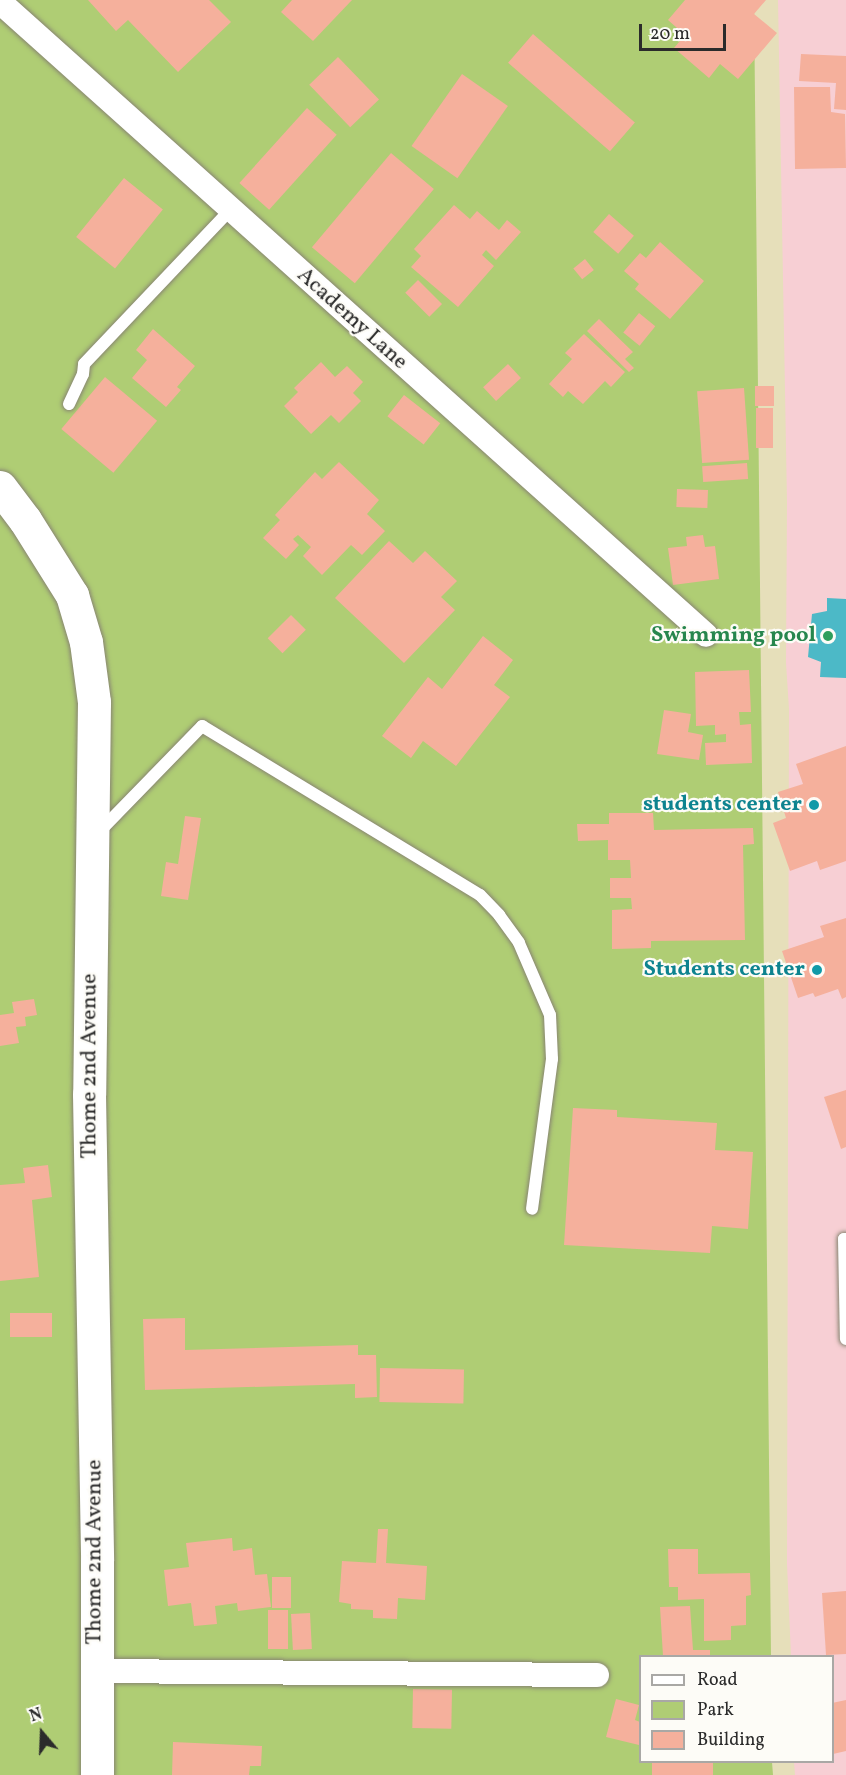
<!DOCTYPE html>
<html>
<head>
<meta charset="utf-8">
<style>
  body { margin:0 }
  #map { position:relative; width:846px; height:1775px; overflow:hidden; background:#e6dfba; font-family:Vollkorn,serif }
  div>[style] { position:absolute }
  .built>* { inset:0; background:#f7cfd4 }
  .green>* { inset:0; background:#afcd74 }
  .water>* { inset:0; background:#4cb9c7 }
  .building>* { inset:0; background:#f5b09c; transform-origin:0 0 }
  .roads { filter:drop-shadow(0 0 2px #888572) drop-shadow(0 0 2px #888572) }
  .lane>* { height:12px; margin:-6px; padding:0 6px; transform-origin:6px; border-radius:6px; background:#fff }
  .street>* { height:24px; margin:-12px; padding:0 12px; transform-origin:12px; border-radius:12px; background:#fff }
  .secondary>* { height:33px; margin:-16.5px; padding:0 16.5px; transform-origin:16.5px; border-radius:16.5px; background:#fff }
  .dots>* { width:16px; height:16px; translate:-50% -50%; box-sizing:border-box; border:3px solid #fdfcf7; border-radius:50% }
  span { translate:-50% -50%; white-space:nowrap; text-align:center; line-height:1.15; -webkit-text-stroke:4.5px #fdfcf7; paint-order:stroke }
  .street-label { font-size:22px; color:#2b2b2b }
  .leisure-label { font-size:22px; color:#27864d; font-weight:700 }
  .right { translate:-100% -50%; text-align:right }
  .culture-label { font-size:22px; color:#0d838f; font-weight:700 }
  .legend { position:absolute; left:639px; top:1655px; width:195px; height:108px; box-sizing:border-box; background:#fdfcf7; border:2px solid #a9a8a5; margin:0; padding:8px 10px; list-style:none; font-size:18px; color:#2b2b2b }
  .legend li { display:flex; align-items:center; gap:12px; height:30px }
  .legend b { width:30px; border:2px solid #a9a8a5 }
  .north { position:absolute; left:12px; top:1703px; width:60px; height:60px; -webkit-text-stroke:4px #fdfcf7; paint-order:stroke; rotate:341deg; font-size:16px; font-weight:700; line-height:24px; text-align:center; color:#2b2b2b }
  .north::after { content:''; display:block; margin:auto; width:21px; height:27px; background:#2b2b2b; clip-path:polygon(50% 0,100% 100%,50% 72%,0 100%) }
  .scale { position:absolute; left:639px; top:24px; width:87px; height:27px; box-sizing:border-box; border:3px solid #2b2b2b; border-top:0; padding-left:8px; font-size:18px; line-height:21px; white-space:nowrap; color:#2b2b2b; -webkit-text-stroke:4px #fdfcf7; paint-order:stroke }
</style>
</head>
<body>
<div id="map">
  <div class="built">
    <div style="clip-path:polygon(778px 0,846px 0,846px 1775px,795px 1775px,794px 1762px,832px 1762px,832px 1656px,791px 1656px,787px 1564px,789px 709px,786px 663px,787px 502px)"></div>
  </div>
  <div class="green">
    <div style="clip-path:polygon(0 0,754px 0,771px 1656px,640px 1656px,640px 1762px,772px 1762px,773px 1775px,0 1775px)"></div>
  </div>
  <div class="water">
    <div style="clip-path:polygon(827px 598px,846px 599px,846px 678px,820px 677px,821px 662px,808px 657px,812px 614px,827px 611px)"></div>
  </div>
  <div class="building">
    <div style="clip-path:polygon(88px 0,209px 0,231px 22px,178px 72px,128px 20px,116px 31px)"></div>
    <div style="clip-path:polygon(292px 0,352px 0,313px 41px,281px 12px)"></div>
    <div style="clip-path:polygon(685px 0,766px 0,754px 14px,777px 33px,738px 79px,720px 64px,709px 78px,674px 48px,685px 35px,668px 20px)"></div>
    <div style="left:533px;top:34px;width:135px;height:38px;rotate:41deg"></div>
    <div style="clip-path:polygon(801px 54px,846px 56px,846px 110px,834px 109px,836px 83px,799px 81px)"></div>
    <div style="left:338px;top:57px;width:59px;height:40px;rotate:46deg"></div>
    <div style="left:462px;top:74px;width:56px;height:88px;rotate:35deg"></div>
    <div style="clip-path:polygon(794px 87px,830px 87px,831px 112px,845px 114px,846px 168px,795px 169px)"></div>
    <div style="left:307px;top:108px;width:40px;height:101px;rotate:42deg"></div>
    <div style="left:391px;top:153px;width:56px;height:123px;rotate:40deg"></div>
    <div style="left:124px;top:178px;width:50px;height:76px;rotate:39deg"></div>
    <div style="clip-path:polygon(454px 205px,470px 219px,477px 211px,499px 230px,507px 220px,521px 232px,496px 260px,486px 250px,482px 255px,494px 266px,458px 307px,411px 267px,421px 256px,414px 249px)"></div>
    <div style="left:609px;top:214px;width:33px;height:24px;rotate:41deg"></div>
    <div style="clip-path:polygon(660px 242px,704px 281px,670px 319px,635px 289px,639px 284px,624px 271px,640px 253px,646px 258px)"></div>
    <div style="left:585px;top:259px;width:14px;height:15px;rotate:51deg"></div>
    <div style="left:418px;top:280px;width:34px;height:18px;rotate:45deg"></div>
    <div style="left:639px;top:313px;width:21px;height:25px;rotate:39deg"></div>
    <div style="clip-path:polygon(599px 319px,633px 352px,625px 359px,634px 368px,629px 372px,587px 331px)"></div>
    <div style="clip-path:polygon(153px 329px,195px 366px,177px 387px,181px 390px,166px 407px,132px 378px,147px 360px,136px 350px)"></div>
    <div style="clip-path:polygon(584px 334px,625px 372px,611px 387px,605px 381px,583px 404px,568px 391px,563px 397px,549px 384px,572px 359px,565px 353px)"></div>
    <div style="clip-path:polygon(321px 362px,335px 377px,347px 366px,363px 382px,353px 393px,361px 401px,339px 423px,331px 415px,311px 434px,284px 406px,298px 392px,294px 388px)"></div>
    <div style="left:508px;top:364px;width:19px;height:34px;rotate:47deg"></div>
    <div style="left:105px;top:377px;width:68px;height:68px;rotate:40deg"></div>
    <div style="left:755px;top:386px;width:19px;height:20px"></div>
    <div style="left:744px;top:388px;width:72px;height:47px;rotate:86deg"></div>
    <div style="left:404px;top:395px;width:46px;height:27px;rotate:38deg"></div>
    <div style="left:756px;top:408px;width:17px;height:40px"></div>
    <div style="clip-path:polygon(339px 462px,379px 500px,367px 514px,385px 531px,362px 555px,351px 545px,322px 575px,303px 556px,311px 547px,298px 535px,293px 539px,299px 545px,286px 559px,263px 538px,280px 520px,275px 515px,315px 472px,322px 479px)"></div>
    <div style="left:747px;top:463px;width:16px;height:45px;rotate:86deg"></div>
    <div style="left:677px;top:489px;width:31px;height:18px;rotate:2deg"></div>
    <div style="clip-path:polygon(703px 535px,705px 547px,715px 546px,719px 579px,673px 585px,668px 548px,687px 546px,686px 537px)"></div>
    <div style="clip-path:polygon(389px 541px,413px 563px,425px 551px,457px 581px,441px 597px,455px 610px,404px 663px,335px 598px)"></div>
    <div style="left:291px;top:615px;width:21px;height:33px;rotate:45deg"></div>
    <div style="clip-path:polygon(483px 636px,513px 660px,494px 685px,510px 697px,456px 766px,423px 741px,411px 758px,382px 736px,428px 677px,442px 689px)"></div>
    <div style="clip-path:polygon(749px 670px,751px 712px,739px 712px,740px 725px,751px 724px,752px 763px,706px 765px,705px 743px,726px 742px,726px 734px,715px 735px,715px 725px,696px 726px,695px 672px)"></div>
    <div style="clip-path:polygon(664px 710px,691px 714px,688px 732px,703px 735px,699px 760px,657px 754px)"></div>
    <div style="clip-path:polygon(846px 746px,846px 861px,820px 870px,817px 861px,790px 871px,773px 823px,786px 818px,778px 792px,803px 784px,796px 764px)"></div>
    <div style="clip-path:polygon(609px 813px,653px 813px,654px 830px,753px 828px,754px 844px,743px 845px,745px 940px,651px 941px,651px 948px,612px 949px,612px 910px,632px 909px,631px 898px,610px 898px,610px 878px,631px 878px,630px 860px,608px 860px,608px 840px,578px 841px,577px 824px,609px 824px)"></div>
    <div style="clip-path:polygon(185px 816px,201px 818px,188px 900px,161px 896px,166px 862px,178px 864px)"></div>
    <div style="clip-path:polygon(846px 918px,846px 997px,842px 999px,838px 989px,815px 997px,813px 993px,798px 998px,782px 951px,824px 937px,820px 926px)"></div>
    <div style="clip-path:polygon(34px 999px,37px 1015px,25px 1017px,26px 1026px,16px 1027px,19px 1043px,0 1046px,0 1015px,14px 1013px,12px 1002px)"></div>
    <div style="clip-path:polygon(846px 1090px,846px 1147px,841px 1149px,824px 1097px)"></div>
    <div style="clip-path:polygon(573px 1108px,617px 1110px,617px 1117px,717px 1123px,715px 1150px,753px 1152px,748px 1229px,712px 1226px,710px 1253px,564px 1245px)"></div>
    <div style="clip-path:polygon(48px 1165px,52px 1197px,32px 1200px,39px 1277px,0 1281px,0 1185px,25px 1183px,23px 1168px)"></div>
    <div style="left:52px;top:1313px;width:24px;height:42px;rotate:90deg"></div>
    <div style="clip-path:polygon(185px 1318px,185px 1350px,358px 1345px,358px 1355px,376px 1355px,377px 1397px,355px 1398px,355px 1384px,145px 1390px,143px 1319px)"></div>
    <div style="left:380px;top:1368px;width:84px;height:34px;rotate:1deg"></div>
    <div style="clip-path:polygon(378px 1529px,388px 1529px,386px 1563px,427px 1566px,425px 1600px,398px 1598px,397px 1619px,373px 1618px,373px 1610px,351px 1609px,351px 1604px,339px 1602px,342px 1561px,376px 1563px)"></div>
    <div style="clip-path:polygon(232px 1538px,233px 1551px,252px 1548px,255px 1575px,267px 1574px,271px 1607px,238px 1611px,237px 1603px,215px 1606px,217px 1624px,194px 1626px,191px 1603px,168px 1606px,164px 1570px,189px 1567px,186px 1543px)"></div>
    <div style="clip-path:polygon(668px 1549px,698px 1549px,698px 1574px,750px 1573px,751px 1595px,746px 1596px,746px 1625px,731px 1626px,731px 1640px,704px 1641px,704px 1599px,678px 1600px,678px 1587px,669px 1587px)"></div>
    <div style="left:272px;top:1577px;width:19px;height:31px"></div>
    <div style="clip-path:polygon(846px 1591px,846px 1654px,826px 1655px,822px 1593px)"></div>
    <div style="clip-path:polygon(690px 1606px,693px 1650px,710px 1650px,710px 1656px,663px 1656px,660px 1607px)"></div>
    <div style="left:268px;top:1610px;width:20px;height:39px"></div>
    <div style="left:310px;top:1613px;width:36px;height:19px;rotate:87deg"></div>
    <div style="left:413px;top:1689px;width:39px;height:39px;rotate:1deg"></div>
    <div style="clip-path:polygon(616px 1699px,639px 1705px,635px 1720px,640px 1722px,639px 1745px,606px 1737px)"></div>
    <div style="clip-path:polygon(846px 1700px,846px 1751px,833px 1754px,832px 1703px)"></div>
    <div style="clip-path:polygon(173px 1742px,262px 1746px,261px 1766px,250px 1766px,249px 1775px,172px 1775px)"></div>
    <div style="left:652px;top:1762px;width:61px;height:13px"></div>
  </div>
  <div class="roads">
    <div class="lane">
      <div style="left:69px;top:404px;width:33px;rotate:-65deg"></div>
      <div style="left:83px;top:374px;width:10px;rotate:-84deg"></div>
      <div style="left:84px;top:364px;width:212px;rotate:-46.5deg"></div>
      <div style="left:99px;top:832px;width:148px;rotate:-45.8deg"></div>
      <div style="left:202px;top:726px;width:325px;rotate:31.3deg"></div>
      <div style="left:480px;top:895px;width:28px;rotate:46deg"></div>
      <div style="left:499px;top:915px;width:34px;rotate:54deg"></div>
      <div style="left:519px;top:943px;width:78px;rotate:66.7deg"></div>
      <div style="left:550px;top:1015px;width:44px;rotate:87.4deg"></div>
      <div style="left:552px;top:1059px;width:151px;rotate:97.6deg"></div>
      <div style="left:846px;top:1239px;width:2px;rotate:180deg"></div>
      <div style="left:844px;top:1239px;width:100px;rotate:88.9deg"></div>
    </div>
    <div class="street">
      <div style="left:0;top:2px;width:948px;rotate:41.88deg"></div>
      <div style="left:95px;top:1671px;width:502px;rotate:0.46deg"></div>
    </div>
    <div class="secondary">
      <div style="left:0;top:487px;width:41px;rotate:52.9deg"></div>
      <div style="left:25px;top:520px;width:89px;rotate:57.9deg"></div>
      <div style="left:72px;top:595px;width:49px;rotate:73.4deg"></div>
      <div style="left:86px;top:642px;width:61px;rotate:82.4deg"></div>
      <div style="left:94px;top:702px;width:392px;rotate:90.7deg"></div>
      <div style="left:89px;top:1094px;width:466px;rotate:89deg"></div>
      <div style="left:97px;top:1560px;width:215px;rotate:90deg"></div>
    </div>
  </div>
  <div class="dots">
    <div style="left:828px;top:636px;background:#2e9e5b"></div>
    <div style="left:814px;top:805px;background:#0f9aa8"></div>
    <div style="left:817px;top:970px;background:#0f9aa8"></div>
  </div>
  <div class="street-label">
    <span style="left:352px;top:319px;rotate:42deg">Academy Lane</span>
    <span style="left:90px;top:1066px;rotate:-90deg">Thome 2nd Avenue</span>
    <span style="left:95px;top:1552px;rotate:-90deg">Thome 2nd Avenue</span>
  </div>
  <div class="leisure-label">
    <span class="right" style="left:816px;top:636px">Swimming pool</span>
  </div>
  <div class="culture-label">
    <span class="right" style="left:802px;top:805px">students center</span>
    <span class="right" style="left:805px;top:970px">Students center</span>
  </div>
  <ul class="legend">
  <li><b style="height:8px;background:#fff"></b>Road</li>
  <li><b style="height:16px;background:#afcd74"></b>Park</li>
  <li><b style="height:16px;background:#f5b09c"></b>Building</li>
  </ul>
  <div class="north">N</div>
  <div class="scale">20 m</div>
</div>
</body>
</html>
